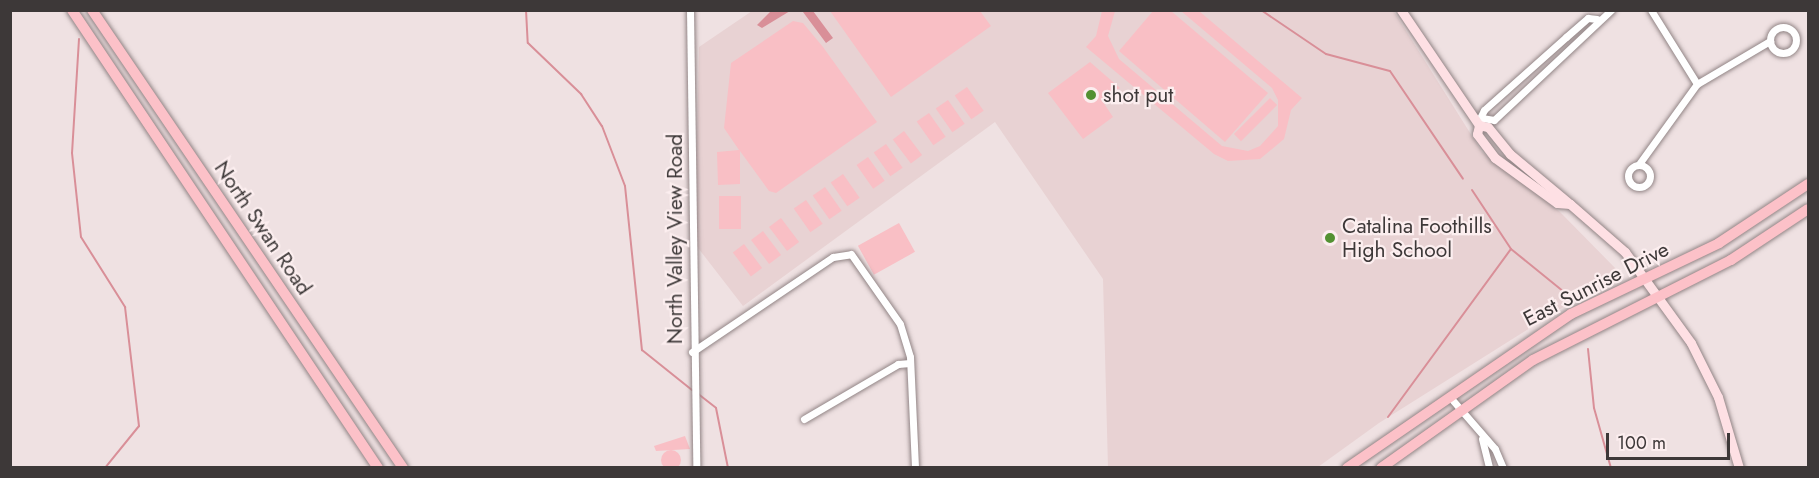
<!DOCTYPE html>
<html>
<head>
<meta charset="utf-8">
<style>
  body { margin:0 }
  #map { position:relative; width:1819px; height:478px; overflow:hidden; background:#efe1e2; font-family:Jost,sans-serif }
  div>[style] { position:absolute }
  .built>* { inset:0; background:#e8d2d3 }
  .green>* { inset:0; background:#f9bfc5; transform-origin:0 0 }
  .round { border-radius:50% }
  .water>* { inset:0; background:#d98f98 }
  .stream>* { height:2px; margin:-1px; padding:0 1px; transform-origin:1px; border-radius:1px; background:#d98f98 }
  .roads { filter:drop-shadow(0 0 2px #928586) drop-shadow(0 0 2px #928586) }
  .street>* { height:7px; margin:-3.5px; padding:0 3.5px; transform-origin:3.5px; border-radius:3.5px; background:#fff }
  .street>.ring { margin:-3.5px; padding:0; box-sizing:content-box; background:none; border:7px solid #fff; border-radius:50% }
  .secondary>* { height:9px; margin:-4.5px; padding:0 4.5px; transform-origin:4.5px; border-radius:4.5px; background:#fee0e4 }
  .primary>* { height:10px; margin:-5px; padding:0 5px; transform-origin:5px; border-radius:5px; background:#fcc1c8 }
  .dots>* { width:16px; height:16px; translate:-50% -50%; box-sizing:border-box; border:3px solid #fceeef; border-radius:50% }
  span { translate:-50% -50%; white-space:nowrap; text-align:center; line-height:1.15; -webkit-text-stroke:4.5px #fceeef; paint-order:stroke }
  .poi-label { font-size:21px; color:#3d3838 }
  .left { translate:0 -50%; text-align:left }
  .street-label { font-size:21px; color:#3d3838 }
  .frame { position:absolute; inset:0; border:12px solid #3d3838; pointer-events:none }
  .scale { position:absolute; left:1606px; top:433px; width:124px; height:27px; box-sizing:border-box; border:3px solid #3d3838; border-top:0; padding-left:8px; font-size:18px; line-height:21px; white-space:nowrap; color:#3d3838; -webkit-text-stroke:4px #fceeef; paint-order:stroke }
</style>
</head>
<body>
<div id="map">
  <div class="built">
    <div style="clip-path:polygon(1393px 10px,1482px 152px,1560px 212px,1619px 272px,1379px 423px,1318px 467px,1108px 468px,1103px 279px,995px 122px,743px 306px,695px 244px,699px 47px,752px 11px)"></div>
  </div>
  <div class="green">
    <div style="clip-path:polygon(830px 11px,980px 11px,991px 26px,891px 97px)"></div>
    <div style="clip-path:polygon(1102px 11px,1115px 11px,1108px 36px,1119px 59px,1222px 146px,1248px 151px,1260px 146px,1278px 126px,1278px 100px,1272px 88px,1181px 11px,1199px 11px,1302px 98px,1291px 110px,1284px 139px,1260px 159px,1228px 161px,1214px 154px,1086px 47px,1096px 36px)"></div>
    <div style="clip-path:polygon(1153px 11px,1171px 11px,1268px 93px,1225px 142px,1119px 51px)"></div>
    <div style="clip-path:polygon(793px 21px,803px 23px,823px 47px,877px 122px,776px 193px,769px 191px,740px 151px,740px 184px,718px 185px,717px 152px,739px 150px,724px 128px,731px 63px)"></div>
    <div style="clip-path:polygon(1090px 62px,1120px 88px,1101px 99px,1113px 117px,1083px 139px,1048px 93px)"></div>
    <div style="left:967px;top:87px;width:29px;height:15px;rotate:55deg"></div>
    <div style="left:1270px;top:98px;width:10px;height:51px;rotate:45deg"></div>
    <div style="left:948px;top:100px;width:29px;height:15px;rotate:55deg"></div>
    <div style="left:929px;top:113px;width:29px;height:15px;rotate:55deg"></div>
    <div style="left:904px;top:131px;width:30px;height:14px;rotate:53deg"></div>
    <div style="left:886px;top:144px;width:29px;height:15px;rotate:55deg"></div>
    <div style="left:868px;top:157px;width:29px;height:14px;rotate:55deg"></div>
    <div style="left:843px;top:174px;width:29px;height:15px;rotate:55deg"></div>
    <div style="left:825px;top:187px;width:29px;height:15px;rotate:55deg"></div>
    <div style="left:719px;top:196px;width:22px;height:33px"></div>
    <div style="left:806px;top:200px;width:29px;height:15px;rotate:55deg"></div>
    <div style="left:781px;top:218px;width:30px;height:15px;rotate:53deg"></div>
    <div style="left:899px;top:223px;width:33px;height:47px;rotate:61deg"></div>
    <div style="left:763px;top:231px;width:30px;height:15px;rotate:53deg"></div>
    <div style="left:744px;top:244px;width:30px;height:14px;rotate:53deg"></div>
    <div style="clip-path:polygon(685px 436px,690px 449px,656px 451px,654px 446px)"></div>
    <div class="round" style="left:661px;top:450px;width:20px;height:20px"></div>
  </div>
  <div class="water">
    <div style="clip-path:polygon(771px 11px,790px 11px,762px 28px,757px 25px)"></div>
    <div style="clip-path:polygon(793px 11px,813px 11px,833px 38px,826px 43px,803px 12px)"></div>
  </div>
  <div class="stream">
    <div style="left:526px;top:10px;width:33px;rotate:87deg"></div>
    <div style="left:528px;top:43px;width:74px;rotate:43.9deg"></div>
    <div style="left:581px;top:94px;width:38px;rotate:57deg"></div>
    <div style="left:602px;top:126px;width:64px;rotate:69deg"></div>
    <div style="left:625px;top:186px;width:165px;rotate:84.1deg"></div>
    <div style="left:642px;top:350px;width:64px;rotate:38.7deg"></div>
    <div style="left:1261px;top:10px;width:78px;rotate:34.1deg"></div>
    <div style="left:1326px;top:54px;width:66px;rotate:14.9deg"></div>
    <div style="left:1390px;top:71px;width:130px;rotate:55.9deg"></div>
    <div style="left:79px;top:39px;width:114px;rotate:93.5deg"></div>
    <div style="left:72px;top:153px;width:84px;rotate:83.9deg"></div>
    <div style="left:81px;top:237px;width:83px;rotate:57.8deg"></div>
    <div style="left:125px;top:307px;width:120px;rotate:83.3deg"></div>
    <div style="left:139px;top:426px;width:54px;rotate:129deg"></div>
    <div style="left:1472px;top:190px;width:71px;rotate:56.5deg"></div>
    <div style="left:1511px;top:249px;width:75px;rotate:39deg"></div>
    <div style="left:1588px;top:349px;width:59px;rotate:84.2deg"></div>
    <div style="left:1594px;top:408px;width:62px;rotate:74.2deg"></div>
    <div style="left:697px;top:393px;width:24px;rotate:38deg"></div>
    <div style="left:716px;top:408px;width:61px;rotate:78.7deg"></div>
    <div style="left:1388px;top:417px;width:208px;rotate:-53.8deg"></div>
  </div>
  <div class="roads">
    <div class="street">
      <div style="left:690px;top:10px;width:458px;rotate:89.2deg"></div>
      <div style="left:1651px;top:10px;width:87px;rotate:58.1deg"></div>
      <div class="ring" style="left:1770px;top:27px;width:19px;height:19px"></div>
      <div style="left:1482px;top:118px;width:12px;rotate:9deg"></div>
      <div style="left:1494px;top:120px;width:161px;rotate:-43.2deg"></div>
      <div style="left:1479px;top:120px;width:11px;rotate:-63deg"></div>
      <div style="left:1484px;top:110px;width:110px;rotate:-41.7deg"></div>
      <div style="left:1566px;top:37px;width:29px;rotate:-41deg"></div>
      <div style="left:1588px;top:18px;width:9px;rotate:6deg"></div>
      <div style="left:1639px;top:164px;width:99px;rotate:-54.1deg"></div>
      <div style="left:1697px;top:84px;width:85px;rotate:-30.5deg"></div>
      <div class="ring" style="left:1628px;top:165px;width:15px;height:15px"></div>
      <div style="left:692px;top:352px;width:170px;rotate:-34deg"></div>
      <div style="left:833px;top:257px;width:18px;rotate:-9deg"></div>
      <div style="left:851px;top:254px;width:85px;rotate:55deg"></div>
      <div style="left:900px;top:324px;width:34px;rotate:73deg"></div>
      <div style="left:910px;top:357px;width:111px;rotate:87.4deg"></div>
      <div style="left:1449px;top:396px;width:70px;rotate:49deg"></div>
      <div style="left:1495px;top:449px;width:21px;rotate:67deg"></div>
      <div style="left:804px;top:419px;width:109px;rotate:-30.3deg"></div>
      <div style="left:898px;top:364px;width:12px;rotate:-5deg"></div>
      <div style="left:1482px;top:439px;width:30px;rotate:76deg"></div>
    </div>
    <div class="secondary">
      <div style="left:1401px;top:10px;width:139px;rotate:55.9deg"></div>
      <div style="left:1479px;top:125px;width:9px;rotate:13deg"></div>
      <div style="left:1488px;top:127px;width:35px;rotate:51deg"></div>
      <div style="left:1510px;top:154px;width:78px;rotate:39.8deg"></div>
      <div style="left:1570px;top:204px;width:13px;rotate:-176deg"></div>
      <div style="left:1557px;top:203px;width:77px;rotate:-144deg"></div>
      <div style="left:1495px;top:158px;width:30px;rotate:-127deg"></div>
      <div style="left:1477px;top:134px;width:9px;rotate:-77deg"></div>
      <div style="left:1570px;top:204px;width:73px;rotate:41.1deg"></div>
      <div style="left:1625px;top:252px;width:112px;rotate:54deg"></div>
      <div style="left:1691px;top:343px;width:60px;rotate:63.4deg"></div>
      <div style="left:1718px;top:397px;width:74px;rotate:73.5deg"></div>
    </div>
    <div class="primary">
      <div style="left:72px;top:10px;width:551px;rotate:56.25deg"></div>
      <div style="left:92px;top:10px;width:554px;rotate:55.82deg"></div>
      <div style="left:1347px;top:468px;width:272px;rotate:-34.5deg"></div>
      <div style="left:1571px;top:314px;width:164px;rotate:-25.6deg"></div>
      <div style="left:1719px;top:243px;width:107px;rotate:-33.5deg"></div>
      <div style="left:1381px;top:468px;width:186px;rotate:-35.4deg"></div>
      <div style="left:1533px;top:360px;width:222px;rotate:-26.8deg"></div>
      <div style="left:1731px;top:260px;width:92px;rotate:-33.5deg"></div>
    </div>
  </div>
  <div class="dots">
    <div style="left:1091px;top:95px;background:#539132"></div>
    <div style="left:1330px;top:238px;background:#539132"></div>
  </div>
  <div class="poi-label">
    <span class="left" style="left:1103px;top:95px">shot put</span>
    <span class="left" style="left:1342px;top:238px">Catalina Foothills<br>High School</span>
  </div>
  <div class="street-label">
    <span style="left:263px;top:228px;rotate:56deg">North Swan Road</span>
    <span style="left:675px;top:239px;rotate:-90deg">North Valley View Road</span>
    <span style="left:1596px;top:284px;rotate:-27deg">East Sunrise Drive</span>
  </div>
  <div class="frame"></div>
  <div class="scale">100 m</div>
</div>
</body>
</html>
